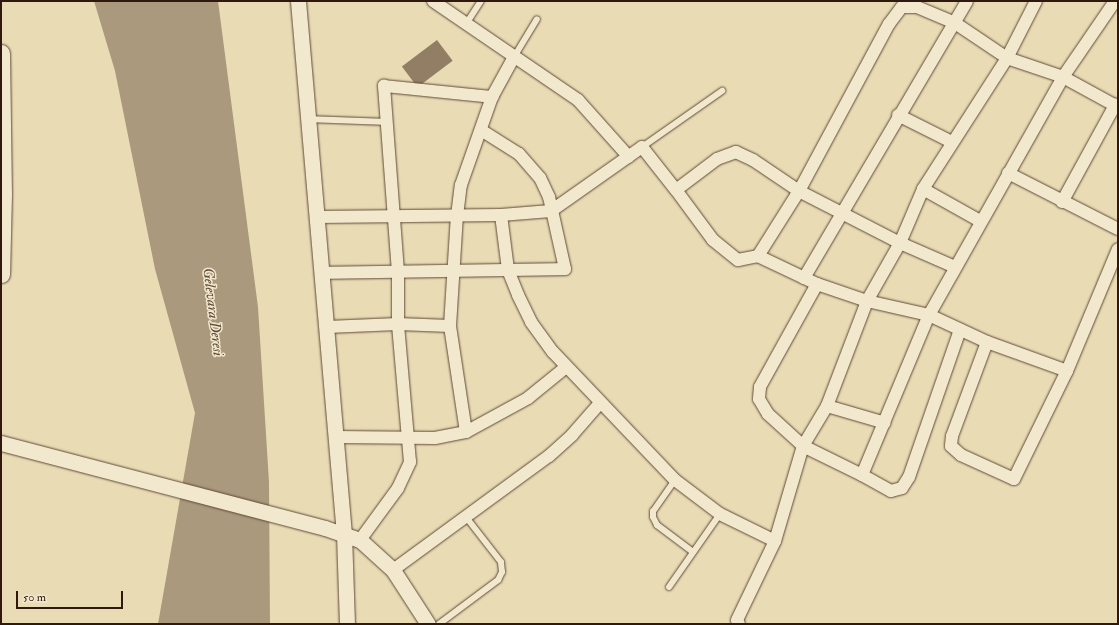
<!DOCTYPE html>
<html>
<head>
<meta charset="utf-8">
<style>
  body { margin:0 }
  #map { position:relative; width:1119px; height:625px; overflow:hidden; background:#e9dcb4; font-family:"IM FELL Double Pica",serif }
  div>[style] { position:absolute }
  .water>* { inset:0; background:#aa997c }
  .building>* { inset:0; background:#917e65; transform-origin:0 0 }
  .roads { filter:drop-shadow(0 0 1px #5f4938) drop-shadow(0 0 1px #5f4938) }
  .service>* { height:6px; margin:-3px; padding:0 3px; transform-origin:3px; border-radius:3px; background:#f1e8ce }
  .minor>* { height:12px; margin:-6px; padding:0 6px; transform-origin:6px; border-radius:6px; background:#f1e8ce }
  .tertiary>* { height:15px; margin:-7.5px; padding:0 7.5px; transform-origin:7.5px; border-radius:7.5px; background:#f1e8ce }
  .secondary>* { height:17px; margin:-8.5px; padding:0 8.5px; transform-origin:8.5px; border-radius:8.5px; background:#f1e8ce }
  span { translate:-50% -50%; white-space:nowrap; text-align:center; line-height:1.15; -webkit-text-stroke:3px #f1e8ce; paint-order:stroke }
  .water-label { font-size:15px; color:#614c3b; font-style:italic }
  .frame { position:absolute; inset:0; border:2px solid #31180f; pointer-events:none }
  .scale { position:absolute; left:16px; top:591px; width:107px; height:18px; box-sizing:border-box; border:2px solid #31180f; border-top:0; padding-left:5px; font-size:12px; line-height:14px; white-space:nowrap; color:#31180f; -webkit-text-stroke:3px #f1e8ce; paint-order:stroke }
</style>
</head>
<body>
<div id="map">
  <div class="water">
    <div style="clip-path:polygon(94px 1px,218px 1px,258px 307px,269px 482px,270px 624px,158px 624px,195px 413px,155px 269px,115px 71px)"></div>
  </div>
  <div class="building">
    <div style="left:437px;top:40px;width:26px;height:44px;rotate:53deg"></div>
  </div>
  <div class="roads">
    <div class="service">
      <div style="left:466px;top:24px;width:27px;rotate:-57deg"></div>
      <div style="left:514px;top:57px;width:44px;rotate:-58.8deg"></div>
      <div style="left:309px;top:119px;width:77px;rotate:2.2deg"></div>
      <div style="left:642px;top:147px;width:98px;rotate:-35deg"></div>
      <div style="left:675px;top:480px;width:38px;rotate:125deg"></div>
      <div style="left:653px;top:511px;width:6px;rotate:90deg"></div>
      <div style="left:653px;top:517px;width:9px;rotate:63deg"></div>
      <div style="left:657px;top:525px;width:45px;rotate:36.9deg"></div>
      <div style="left:669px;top:587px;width:89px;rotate:-55.1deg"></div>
      <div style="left:439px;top:624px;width:74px;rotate:-36.7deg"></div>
      <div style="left:498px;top:580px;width:9px;rotate:-63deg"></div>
      <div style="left:502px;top:572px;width:10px;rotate:-96deg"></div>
      <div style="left:501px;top:562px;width:57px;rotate:-127.9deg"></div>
    </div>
    <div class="minor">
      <div style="left:433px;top:1px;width:176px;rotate:34.3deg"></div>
      <div style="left:578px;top:100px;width:76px;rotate:48.2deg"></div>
      <div style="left:898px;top:115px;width:60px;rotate:26.6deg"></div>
      <div style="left:1008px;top:173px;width:123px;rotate:27deg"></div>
      <div style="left:923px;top:189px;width:65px;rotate:29.3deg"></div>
      <div style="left:1062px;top:202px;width:111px;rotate:-61.3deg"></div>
      <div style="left:501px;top:215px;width:55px;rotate:82.7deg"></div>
      <div style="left:508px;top:270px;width:27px;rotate:68deg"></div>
      <div style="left:518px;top:295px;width:30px;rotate:64deg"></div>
      <div style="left:531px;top:322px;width:37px;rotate:54deg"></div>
      <div style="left:553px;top:352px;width:177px;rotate:46.4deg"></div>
      <div style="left:675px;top:480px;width:56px;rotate:37.1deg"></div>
      <div style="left:720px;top:514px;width:61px;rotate:26.1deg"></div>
      <div style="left:318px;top:217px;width:183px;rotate:-0.6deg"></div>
      <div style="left:501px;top:215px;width:50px;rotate:-4.6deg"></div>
      <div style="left:551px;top:211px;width:111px;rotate:-35.1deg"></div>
      <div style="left:642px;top:147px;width:55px;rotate:51.7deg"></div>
      <div style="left:758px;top:256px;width:77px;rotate:-57.8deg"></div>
      <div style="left:799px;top:191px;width:190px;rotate:-61.7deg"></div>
      <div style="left:889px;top:24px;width:21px;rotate:-53deg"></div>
      <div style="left:902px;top:7px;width:15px"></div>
      <div style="left:917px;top:7px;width:41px;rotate:22.8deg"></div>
      <div style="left:955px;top:23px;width:63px;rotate:33.9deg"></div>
      <div style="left:1007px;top:58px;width:59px;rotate:18.7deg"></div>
      <div style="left:1063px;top:77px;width:63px;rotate:28.6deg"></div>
      <div style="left:955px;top:267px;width:60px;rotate:-156.4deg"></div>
      <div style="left:900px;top:243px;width:114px;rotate:-152.8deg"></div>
      <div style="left:799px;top:191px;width:55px;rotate:-146deg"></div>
      <div style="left:753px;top:160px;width:19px;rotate:-155deg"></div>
      <div style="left:736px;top:152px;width:20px;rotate:160deg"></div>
      <div style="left:717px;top:159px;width:51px;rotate:142.9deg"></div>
      <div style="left:676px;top:190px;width:62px;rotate:53.5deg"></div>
      <div style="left:713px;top:240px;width:32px;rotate:39deg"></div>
      <div style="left:738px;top:260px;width:20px;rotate:-11deg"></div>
      <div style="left:758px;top:256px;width:65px;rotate:25.4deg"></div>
      <div style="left:817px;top:284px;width:53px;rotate:18.8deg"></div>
      <div style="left:867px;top:301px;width:64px;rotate:12.7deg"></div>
      <div style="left:929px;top:315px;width:64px;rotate:25deg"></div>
      <div style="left:987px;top:342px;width:85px;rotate:19.9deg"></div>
      <div style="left:321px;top:273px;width:244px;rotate:-0.9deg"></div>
      <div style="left:565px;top:269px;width:74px;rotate:-102.5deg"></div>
      <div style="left:549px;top:197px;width:21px;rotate:-115deg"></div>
      <div style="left:540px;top:178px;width:32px;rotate:-131deg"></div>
      <div style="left:519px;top:154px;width:45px;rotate:-147.7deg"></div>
      <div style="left:804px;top:278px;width:321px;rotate:-59.5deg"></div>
      <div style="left:817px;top:284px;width:118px;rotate:119deg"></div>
      <div style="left:760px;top:387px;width:12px;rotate:95deg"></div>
      <div style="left:759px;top:399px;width:17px;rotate:59deg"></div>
      <div style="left:768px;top:414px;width:47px;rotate:42.4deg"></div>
      <div style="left:803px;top:446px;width:66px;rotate:26.2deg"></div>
      <div style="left:862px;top:475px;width:173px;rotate:-67.3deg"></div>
      <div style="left:929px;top:315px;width:273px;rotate:-60.6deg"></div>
      <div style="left:1063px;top:77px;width:92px;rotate:-55.6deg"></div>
      <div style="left:327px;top:327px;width:71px;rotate:-2.4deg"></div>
      <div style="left:398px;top:324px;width:52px;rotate:2.2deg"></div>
      <div style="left:987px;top:342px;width:100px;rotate:110.4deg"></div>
      <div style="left:952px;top:436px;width:10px;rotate:96deg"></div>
      <div style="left:951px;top:446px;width:13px;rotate:42deg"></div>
      <div style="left:961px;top:455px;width:58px;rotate:24.4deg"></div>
      <div style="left:1014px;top:479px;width:120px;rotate:-63.9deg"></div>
      <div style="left:1067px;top:371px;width:132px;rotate:-67.3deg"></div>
      <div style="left:827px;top:406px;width:60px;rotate:16.3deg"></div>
      <div style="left:466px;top:432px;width:107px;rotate:-98.6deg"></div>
      <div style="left:450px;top:326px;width:110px;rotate:-86.4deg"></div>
      <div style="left:457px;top:216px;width:31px;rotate:-83deg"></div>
      <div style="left:461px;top:185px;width:93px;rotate:-70.6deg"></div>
      <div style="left:492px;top:97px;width:46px;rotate:-61.2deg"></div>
      <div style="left:336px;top:437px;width:99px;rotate:0.6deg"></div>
      <div style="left:435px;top:438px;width:32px;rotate:-11deg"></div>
      <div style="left:466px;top:432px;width:71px;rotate:-28.7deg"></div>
      <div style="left:528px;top:398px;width:49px;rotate:-39.2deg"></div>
      <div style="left:862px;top:475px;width:33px;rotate:29deg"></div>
      <div style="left:891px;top:491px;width:11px;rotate:-15deg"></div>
      <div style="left:902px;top:488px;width:13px;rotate:-58deg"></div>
      <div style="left:909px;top:477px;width:156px;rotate:-70.9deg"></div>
      <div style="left:360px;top:540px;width:64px;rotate:-53.8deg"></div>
      <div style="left:398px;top:488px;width:29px;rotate:-65deg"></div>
      <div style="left:410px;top:462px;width:139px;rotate:-95deg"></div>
      <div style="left:398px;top:324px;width:52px;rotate:-90deg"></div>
      <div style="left:398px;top:272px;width:187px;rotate:-94.3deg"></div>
      <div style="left:384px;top:86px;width:109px;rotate:5.8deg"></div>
      <div style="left:393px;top:570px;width:193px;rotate:-36.2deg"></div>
      <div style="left:549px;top:456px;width:31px;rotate:-42deg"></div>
      <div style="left:572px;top:435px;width:43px;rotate:-48.8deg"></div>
      <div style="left:739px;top:624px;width:4px;rotate:-117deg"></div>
      <div style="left:737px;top:620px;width:88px;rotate:-64.3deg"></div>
      <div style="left:775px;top:541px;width:99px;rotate:-73.6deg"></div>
      <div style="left:803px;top:446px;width:47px;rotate:-59deg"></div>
      <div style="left:827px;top:406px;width:112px;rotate:-69.1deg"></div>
      <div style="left:867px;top:301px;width:67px;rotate:-60.4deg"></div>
      <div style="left:900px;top:243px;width:59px;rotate:-66.9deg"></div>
      <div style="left:923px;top:189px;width:156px;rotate:-57.3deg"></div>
      <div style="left:1007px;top:58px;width:64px;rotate:-63deg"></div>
    </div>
    <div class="tertiary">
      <div style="left:298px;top:1px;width:535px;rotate:85.07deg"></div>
      <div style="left:344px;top:534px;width:90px;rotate:88.1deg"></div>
      <div style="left:1px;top:443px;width:335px;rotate:14.7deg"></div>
      <div style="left:325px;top:528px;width:37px;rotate:19deg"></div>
      <div style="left:360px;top:540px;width:45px;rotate:42.3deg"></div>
      <div style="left:393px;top:570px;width:64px;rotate:57.1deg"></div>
    </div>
    <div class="secondary">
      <div style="left:1px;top:53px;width:141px;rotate:89.2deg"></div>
      <div style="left:3px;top:194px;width:80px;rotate:91.4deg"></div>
    </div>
  </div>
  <div class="water-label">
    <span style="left:213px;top:312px;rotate:83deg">Gelevara Deresi</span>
  </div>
  <div class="frame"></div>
  <div class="scale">50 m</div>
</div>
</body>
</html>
